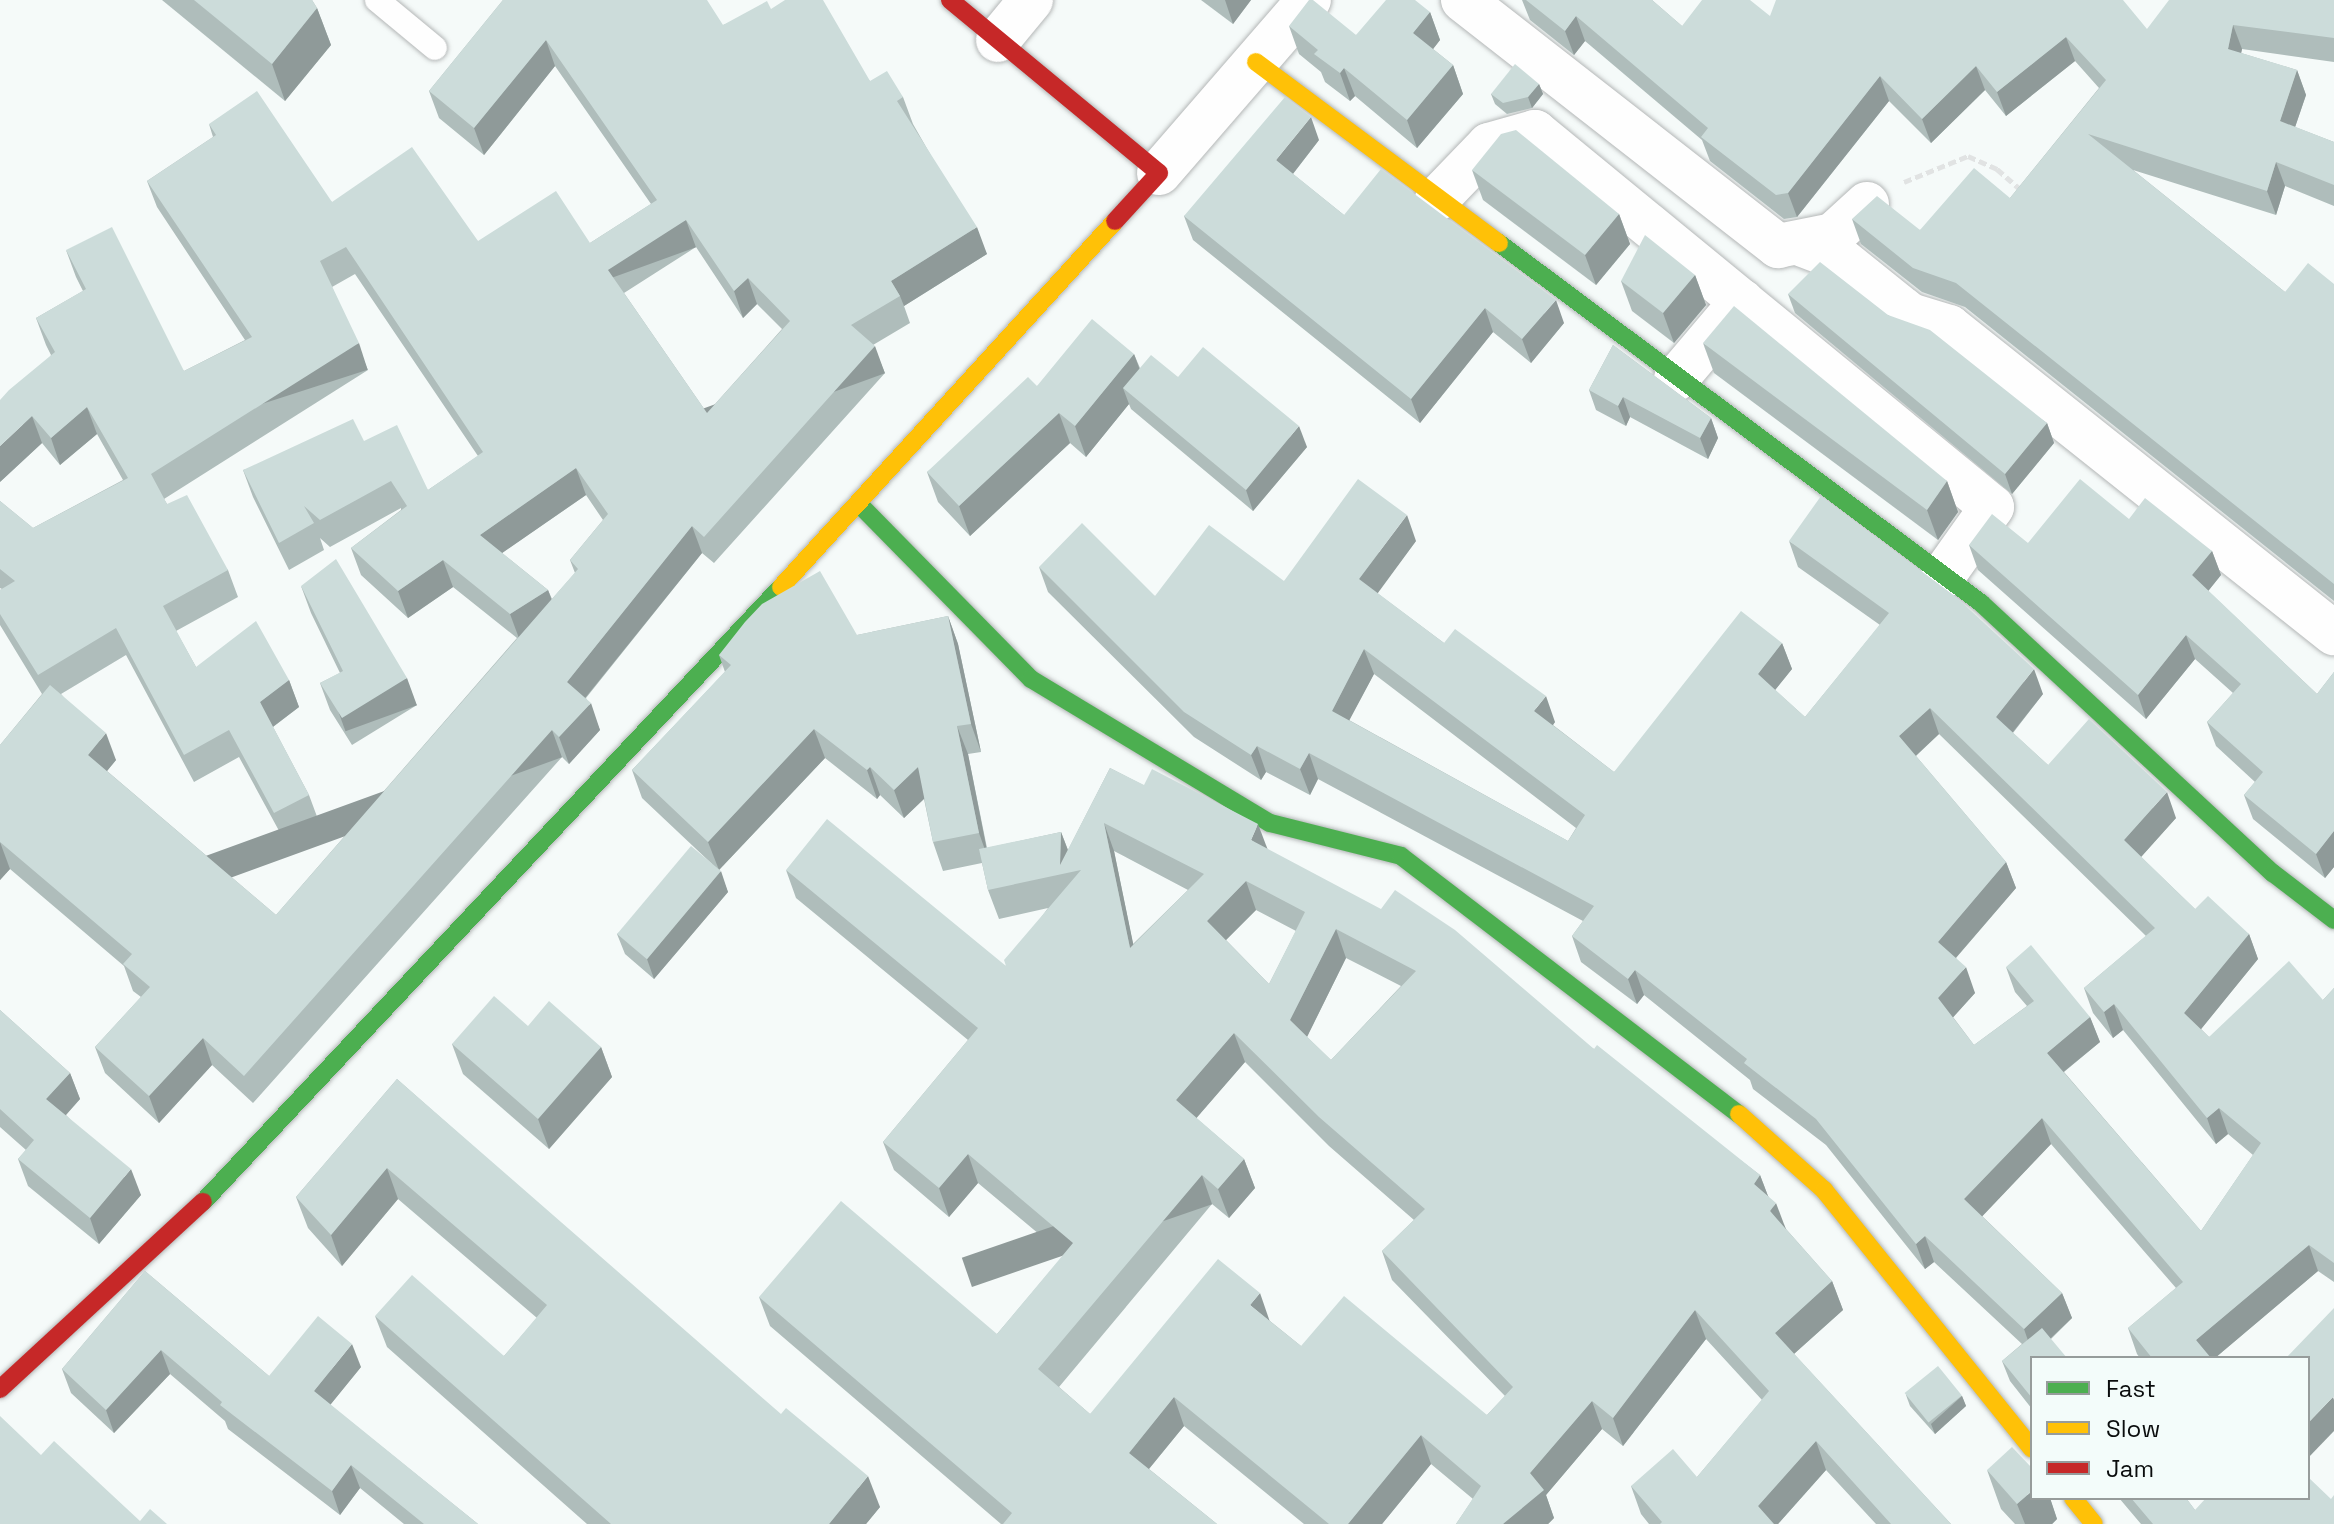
<!DOCTYPE html>
<html>
<head>
<meta charset="utf-8">
<style>
  body { margin:0 }
  #map { position:relative; width:2334px; height:1524px; overflow:hidden; background:#f5faf9; font-family:"Space Grotesk",sans-serif }
  div>[style] { position:absolute }
  .path>* { height:5px; margin-top:-2.5px; transform-origin:0; background:repeating-linear-gradient(90deg,#e1e3e3 0 8px,transparent 0 12px) }
  .roads { filter:drop-shadow(0 0 2px #b4b7b7) drop-shadow(0 0 2px #b4b7b7) }
  .lane>* { height:24px; margin:-12px; padding:0 12px; transform-origin:12px; border-radius:12px; background:#fefefe }
  .street>* { height:44px; margin:-22px; padding:0 22px; transform-origin:22px; border-radius:22px; background:#fefefe }
  .fast>* { height:18px; margin:-9px; padding:0 9px; transform-origin:9px; border-radius:9px; background:#4caf50 }
  .slow>* { height:18px; margin:-9px; padding:0 9px; transform-origin:9px; border-radius:9px; background:#ffc107 }
  .jam>* { height:18px; margin:-9px; padding:0 9px; transform-origin:9px; border-radius:9px; background:#c62828 }
  .wall>* { inset:0; background:#afbdbb }
  .shaded-wall>* { inset:0; background:#8f9a99; transform-origin:0 0 }
  .building>* { inset:0; background:#ccdcda; transform-origin:0 0 }
  span { translate:-50% -50%; white-space:nowrap; text-align:center; line-height:1.15; -webkit-text-stroke:7px #f3fcfa; paint-order:stroke }
  .legend { position:absolute; left:2030px; top:1356px; width:280px; height:144px; box-sizing:border-box; background:#f3fcfa; border:2px solid #969c9b; margin:0; padding:10px 14px; list-style:none; font-size:24px; color:#0a0d0d }
  .legend li { display:flex; align-items:center; gap:16px; height:40px }
  .legend b { width:40px; border:2px solid #969c9b }
</style>
</head>
<body>
<div id="map">
  <div class="path">
    <div style="left:1904px;top:182px;width:69px;rotate:-22.1deg"></div>
    <div style="left:1968px;top:156px;width:32px;rotate:24deg"></div>
    <div style="left:1997px;top:169px;width:32px;rotate:41deg"></div>
  </div>
  <div class="roads">
    <div class="lane">
      <div style="left:377px;top:0;width:75px;rotate:39.6deg"></div>
    </div>
    <div class="street">
      <div style="left:1463px;top:0;width:400px;rotate:38deg"></div>
      <div style="left:1778px;top:246px;width:56px;rotate:-11.3deg"></div>
      <div style="left:1833px;top:235px;width:46px;rotate:-42.4deg"></div>
      <div style="left:998px;top:40px;width:52px;rotate:-50.5deg"></div>
      <div style="left:1159px;top:173px;width:229px;rotate:-49.1deg"></div>
      <div style="left:1437px;top:199px;width:75px;rotate:-46.1deg"></div>
      <div style="left:1489px;top:145px;width:48px;rotate:-15.8deg"></div>
      <div style="left:1535px;top:132px;width:591px;rotate:39.37deg"></div>
      <div style="left:1992px;top:507px;width:85px;rotate:125.4deg"></div>
      <div style="left:1803px;top:245px;width:40px;rotate:21deg"></div>
      <div style="left:1840px;top:259px;width:90px;rotate:38.7deg"></div>
      <div style="left:1910px;top:315px;width:41px;rotate:17.1deg"></div>
      <div style="left:1949px;top:327px;width:492px;rotate:38.5deg"></div>
      <div style="left:1676px;top:379px;width:102px;rotate:-49.8deg"></div>
    </div>
    <div class="fast">
      <div style="left:1499px;top:243px;width:602px;rotate:36.76deg"></div>
      <div style="left:1981px;top:603px;width:398px;rotate:42.8deg"></div>
      <div style="left:2273px;top:873px;width:77px;rotate:37.6deg"></div>
      <div style="left:860px;top:505px;width:244px;rotate:45.5deg"></div>
      <div style="left:1031px;top:679px;width:279px;rotate:31.1deg"></div>
      <div style="left:1270px;top:823px;width:135px;rotate:14.1deg"></div>
      <div style="left:1401px;top:856px;width:425px;rotate:37.4deg"></div>
      <div style="left:203px;top:1202px;width:844px;rotate:-46.78deg"></div>
    </div>
    <div class="slow">
      <div style="left:1256px;top:62px;width:303px;rotate:36.7deg"></div>
      <div style="left:781px;top:587px;width:495px;rotate:-47.6deg"></div>
      <div style="left:1739px;top:1114px;width:114px;rotate:41.8deg"></div>
      <div style="left:1824px;top:1190px;width:332px;rotate:51.2deg"></div>
      <div style="left:2073px;top:1498px;width:33px;rotate:51deg"></div>
    </div>
    <div class="jam">
      <div style="left:950px;top:0;width:271px;rotate:39.6deg"></div>
      <div style="left:1159px;top:173px;width:65px;rotate:132.5deg"></div>
      <div style="left:0;top:1389px;width:276px;rotate:-42.7deg"></div>
    </div>
  </div>
  <div class="wall">
    <div style="clip-path:polygon(162px 0,312px 0,317px 8px,331px 45px,285px 101px)"></div>
    <div style="clip-path:polygon(evenodd,503px 0,723px 25px,771px 9px,870px 81px,903px 97px,913px 124px,987px 254px,904px 306px,910px 323px,873px 345px,885px 373px,714px 563px,702px 553px,586px 698px,600px 730px,569px 764px,562px 757px,253px 1103px,212px 1065px,159px 1123px,105px 1073px,95px 1047px,141px 997px,133px 991px,124px 966px,10px 869px,0 880px,0 745px,42px 694px,0 625px,0 590px,2px 589px,0 588px,0 501px,33px 528px,123px 480px,97px 434px,60px 465px,42px 443px,0 482px,51px 355px,46px 345px,36px 318px,83px 291px,76px 277px,66px 250px,184px 371px,245px 340px,157px 207px,147px 181px,213px 137px,209px 124px,332px 202px,478px 241px,590px 243px,651px 204px,555px 66px,484px 155px,439px 118px,429px 91px,503px 0,696px 247px,743px 318px,757px 304px,782px 329px,707px 413px,624px 293px,696px 247px,503px 0,355px 274px,478px 456px,428px 490px,364px 441px,243px 470px,253px 497px,289px 570px,324px 550px,320px 538px,330px 547px,401px 508px,401px 510px,351px 548px,361px 575px,408px 618px,453px 587px,517px 638px,276px 915px,107px 771px,116px 760px,61px 694px,126px 655px,194px 782px,239px 757px,284px 840px,319px 822px,309px 795px,273px 727px,299px 707px,289px 680px,196px 667px,176px 631px,238px 597px,228px 570px,167px 504px,164px 499px,368px 370px,332px 287px,355px 274px,503px 0,586px 495px,603px 520px,570px 560px,575px 573px,552px 599px,548px 590px,502px 553px,586px 495px)"></div>
    <div style="clip-path:polygon(1201px 0,1251px 0,1233px 24px)"></div>
    <div style="clip-path:polygon(1522px 0,1652px 0,1682px 26px,1770px 16px,2147px 29px,2334px 0,2334px 62px,2242px 49px,2241px 53px,2297px 70px,2306px 95px,2295px 127px,2334px 142px,2334px 206px,2285px 186px,2276px 215px,2133px 170px,2285px 292px,2334px 284px,2334px 601px,1965px 307px,1922px 292px,1861px 244px,1852px 219px,1920px 230px,2010px 198px,2099px 88px,2075px 61px,2006px 116px,1985px 90px,1931px 143px,1889px 101px,1797px 217px,1784px 219px,1710px 161px,1702px 140px,1585px 41px,1574px 55px,1530px 20px)"></div>
    <div style="clip-path:polygon(1430px 12px,1440px 40px,1433px 49px,1453px 65px,1463px 94px,1417px 148px,1355px 96px,1350px 101px,1325px 82px,1321px 72px,1299px 54px,1289px 26px,1356px 35px)"></div>
    <div style="clip-path:polygon(1539px 84px,1543px 94px,1532px 108px,1507px 114px,1495px 104px,1491px 94px)"></div>
    <div style="clip-path:polygon(1319px 140px,1293px 174px,1344px 215px,1564px 323px,1531px 363px,1493px 332px,1420px 423px,1193px 240px,1184px 216px)"></div>
    <div style="clip-path:polygon(1472px 170px,1619px 214px,1630px 244px,1596px 285px,1483px 200px)"></div>
    <div style="clip-path:polygon(1695px 275px,1706px 305px,1674px 343px,1632px 311px,1621px 281px)"></div>
    <div style="clip-path:polygon(1788px 294px,1888px 315px,2047px 423px,2054px 443px,2012px 494px,1795px 313px)"></div>
    <div style="clip-path:polygon(1703px 343px,1947px 481px,1958px 512px,1938px 540px,1714px 373px)"></div>
    <div style="clip-path:polygon(1613px 345px,1711px 418px,1718px 438px,1708px 459px,1630px 417px,1626px 426px,1596px 410px,1589px 390px)"></div>
    <div style="clip-path:polygon(1134px 354px,1140px 368px,1178px 377px,1307px 447px,1253px 511px,1131px 409px,1129px 404px,1086px 457px,1070px 443px,970px 536px,938px 502px,927px 472px,1037px 386px)"></div>
    <div style="clip-path:polygon(2129px 519px,2212px 551px,2221px 575px,2208px 591px,2317px 694px,2334px 672px,2334px 867px,2325px 878px,2253px 819px,2244px 795px,2255px 782px,2216px 746px,2207px 722px,2233px 693px,2195px 659px,2146px 719px,1978px 570px,1969px 545px,2028px 543px)"></div>
    <div style="clip-path:polygon(evenodd,1416px 541px,1377px 593px,1444px 643px,1555px 722px,1553px 725px,1614px 772px,1782px 643px,1792px 669px,1775px 690px,1805px 717px,1880px 625px,1798px 567px,1789px 541px,2043px 694px,2013px 733px,2048px 765px,2176px 818px,2141px 857px,2195px 909px,2249px 934px,2258px 959px,2201px 1029px,2209px 1037px,2323px 1000px,2334px 988px,2334px 1282px,2318px 1271px,2215px 1358px,2140px 1358px,2137px 1354px,2128px 1328px,2176px 1288px,2051px 1144px,1982px 1216px,2062px 1293px,2072px 1318px,2032px 1358px,2032px 1409px,2010px 1381px,2002px 1361px,2022px 1344px,1934px 1262px,1925px 1269px,1826px 1145px,1753px 1089px,1750px 1080px,1644px 995px,1637px 1004px,1581px 962px,1572px 936px,1583px 921px,1318px 779px,1310px 795px,1266px 772px,1261px 780px,1194px 737px,1048px 592px,1039px 567px,1155px 596px,1284px 581px,1416px 541px,1374px 674px,1576px 828px,1568px 841px,1349px 720px,1374px 674px,1416px 541px,1939px 734px,2146px 936px,2084px 988px,2093px 1013px,2113px 1038px,2123px 1030px,2216px 1144px,2228px 1134px,2253px 1155px,2201px 1231px,2064px 1072px,2100px 1042px,2090px 1017px,2006px 967px,2015px 992px,2027px 1006px,1974px 1045px,1953px 1017px,1975px 993px,1956px 958px,2016px 888px,2006px 862px,1916px 756px,1939px 734px)"></div>
    <div style="clip-path:polygon(301px 586px,417px 705px,352px 745px,330px 710px,320px 683px,340px 673px,311px 613px)"></div>
    <div style="clip-path:polygon(evenodd,948px 616px,958px 644px,981px 752px,968px 754px,987px 848px,1061px 832px,1068px 850px,1110px 768px,1267px 849px,1594px 1049px,1760px 1175px,1768px 1196px,1786px 1229px,1832px 1281px,1843px 1310px,1794px 1354px,1951px 1524px,1876px 1524px,1826px 1470px,1778px 1524px,1649px 1524px,1641px 1514px,1631px 1486px,1697px 1477px,1762px 1400px,1706px 1339px,1623px 1446px,1602px 1429px,1546px 1495px,1554px 1518px,1548px 1524px,1456px 1524px,1473px 1499px,1431px 1464px,1382px 1524px,1304px 1524px,1184px 1426px,1149px 1469px,1217px 1524px,1001px 1524px,770px 1326px,759px 1297px,997px 1334px,1064px 1255px,978px 1183px,949px 1217px,894px 1170px,883px 1142px,968px 1040px,796px 898px,786px 870px,1006px 966px,1048px 908px,999px 919px,988px 890px,982px 863px,943px 871px,933px 842px,924px 799px,904px 818px,880px 795px,877px 799px,825px 758px,719px 870px,728px 892px,654px 979px,625px 954px,617px 934px,712px 864px,642px 798px,632px 770px,725px 672px,719px 655px,857px 635px,948px 616px,1114px 851px,1188px 890px,1133px 944px,1114px 851px,948px 616px,1256px 910px,1296px 931px,1269px 984px,1226px 940px,1256px 910px,948px 616px,1346px 958px,1401px 986px,1331px 1060px,1307px 1037px,1346px 958px,948px 616px,1245px 1062px,1329px 1146px,1414px 1220px,1382px 1251px,1392px 1280px,1505px 1396px,1487px 1415px,1301px 1346px,1270px 1321px,1090px 1414px,1059px 1387px,1212px 1204px,1229px 1218px,1255px 1188px,1244px 1159px,1196px 1118px,1245px 1062px)"></div>
    <div style="clip-path:polygon(0 1010px,70px 1073px,80px 1099px,66px 1115px,141px 1195px,99px 1244px,28px 1186px,18px 1159px,26px 1150px,0 1127px)"></div>
    <div style="clip-path:polygon(528px 1026px,601px 1047px,612px 1077px,549px 1149px,463px 1074px,452px 1044px)"></div>
    <div style="clip-path:polygon(397px 1079px,880px 1507px,866px 1524px,587px 1524px,387px 1347px,375px 1316px,504px 1356px,537px 1318px,398px 1199px,342px 1266px,308px 1228px,296px 1197px)"></div>
    <div style="clip-path:polygon(145px 1271px,269px 1376px,361px 1367px,330px 1405px,478px 1524px,404px 1524px,360px 1488px,340px 1515px,228px 1429px,225px 1421px,170px 1374px,114px 1433px,71px 1393px,62px 1369px)"></div>
    <div style="clip-path:polygon(1906px 1395px,1962px 1396px,1966px 1406px,1935px 1434px,1910px 1406px)"></div>
    <div style="clip-path:polygon(1987px 1470px,2032px 1498px,2050px 1498px,2057px 1519px,2052px 1524px,2015px 1524px,2001px 1509px)"></div>
    <div style="clip-path:polygon(2119px 1498px,2186px 1498px,2195px 1510px,2334px 1524px,2141px 1524px)"></div>
  </div>
  <div class="shaded-wall">
    <div style="clip-path:polygon(1225px 0,1251px 0,1233px 24px)"></div>
    <div style="clip-path:polygon(317px 8px,331px 45px,285px 101px,272px 64px)"></div>
    <div style="clip-path:polygon(1430px 12px,1440px 40px,1423px 62px,1413px 33px)"></div>
    <div style="clip-path:polygon(1576px 16px,1585px 41px,1574px 55px,1565px 31px)"></div>
    <div style="clip-path:polygon(2233px 25px,2242px 49px,2237px 73px,2228px 49px)"></div>
    <div style="clip-path:polygon(2066px 37px,2075px 61px,2006px 116px,1997px 92px)"></div>
    <div style="clip-path:polygon(546px 40px,555px 66px,484px 155px,474px 128px)"></div>
    <div style="clip-path:polygon(1453px 65px,1463px 94px,1417px 148px,1407px 120px)"></div>
    <div style="clip-path:polygon(1976px 66px,1985px 90px,1931px 143px,1922px 119px)"></div>
    <div style="clip-path:polygon(1344px 68px,1355px 96px,1350px 101px,1340px 73px)"></div>
    <div style="clip-path:polygon(2297px 70px,2306px 95px,2289px 145px,2280px 121px)"></div>
    <div style="clip-path:polygon(1880px 76px,1889px 101px,1797px 217px,1788px 193px)"></div>
    <div style="clip-path:polygon(1539px 84px,1543px 94px,1532px 108px,1528px 97px)"></div>
    <div style="clip-path:polygon(1311px 117px,1319px 140px,1285px 184px,1276px 160px)"></div>
    <div style="clip-path:polygon(2276px 162px,2285px 186px,2276px 215px,2267px 191px)"></div>
    <div style="clip-path:polygon(1619px 214px,1630px 244px,1596px 285px,1585px 255px)"></div>
    <div style="left:686px;top:220px;width:29px;height:93px;rotate:70deg"></div>
    <div style="clip-path:polygon(977px 227px,987px 254px,904px 306px,900px 296px,891px 281px)"></div>
    <div style="clip-path:polygon(1695px 275px,1706px 305px,1674px 343px,1663px 313px)"></div>
    <div style="clip-path:polygon(748px 278px,757px 304px,743px 318px,734px 291px)"></div>
    <div style="clip-path:polygon(1556px 300px,1564px 323px,1531px 363px,1522px 339px)"></div>
    <div style="clip-path:polygon(1485px 308px,1493px 332px,1420px 423px,1411px 399px)"></div>
    <div style="left:359px;top:343px;width:28px;height:246px;rotate:72deg"></div>
    <div style="left:875px;top:346px;width:29px;height:256px;rotate:70deg"></div>
    <div style="clip-path:polygon(1134px 354px,1145px 384px,1123px 388px,1129px 404px,1086px 457px,1075px 426px)"></div>
    <div style="clip-path:polygon(1623px 397px,1630px 417px,1626px 426px,1618px 406px)"></div>
    <div style="clip-path:polygon(87px 407px,97px 434px,60px 465px,51px 438px)"></div>
    <div style="clip-path:polygon(1059px 413px,1070px 443px,970px 536px,959px 506px)"></div>
    <div style="clip-path:polygon(32px 416px,42px 443px,0 482px,0 446px)"></div>
    <div style="clip-path:polygon(1711px 418px,1718px 438px,1708px 459px,1700px 438px)"></div>
    <div style="clip-path:polygon(2047px 423px,2054px 443px,2012px 494px,2005px 474px)"></div>
    <div style="clip-path:polygon(1299px 426px,1307px 447px,1253px 511px,1246px 490px)"></div>
    <div style="clip-path:polygon(576px 468px,586px 495px,489px 562px,480px 535px)"></div>
    <div style="clip-path:polygon(1947px 481px,1958px 512px,1938px 540px,1927px 510px)"></div>
    <div style="clip-path:polygon(1407px 515px,1416px 541px,1369px 605px,1359px 579px)"></div>
    <div style="clip-path:polygon(692px 526px,702px 553px,577px 708px,567px 682px)"></div>
    <div style="clip-path:polygon(2212px 551px,2221px 575px,2201px 600px,2192px 575px)"></div>
    <div style="clip-path:polygon(443px 560px,453px 587px,408px 618px,398px 591px)"></div>
    <div style="clip-path:polygon(548px 590px,558px 617px,520px 641px,510px 614px)"></div>
    <div style="clip-path:polygon(948px 616px,958px 644px,981px 752px,971px 724px)"></div>
    <div style="clip-path:polygon(2186px 635px,2195px 659px,2146px 719px,2138px 695px)"></div>
    <div style="clip-path:polygon(1782px 643px,1792px 669px,1767px 700px,1758px 674px)"></div>
    <div style="clip-path:polygon(1364px 649px,1374px 674px,1341px 736px,1332px 711px)"></div>
    <div style="clip-path:polygon(2034px 669px,2043px 694px,2005px 742px,1996px 717px)"></div>
    <div style="left:407px;top:678px;width:29px;height:76px;rotate:70deg"></div>
    <div style="clip-path:polygon(289px 680px,299px 707px,270px 729px,260px 702px)"></div>
    <div style="clip-path:polygon(1546px 696px,1555px 722px,1544px 737px,1534px 711px)"></div>
    <div style="clip-path:polygon(591px 703px,600px 730px,569px 764px,559px 737px)"></div>
    <div style="clip-path:polygon(1930px 708px,1939px 734px,1909px 762px,1899px 736px)"></div>
    <div style="clip-path:polygon(957px 726px,968px 754px,989px 861px,979px 833px)"></div>
    <div style="clip-path:polygon(814px 729px,825px 758px,719px 870px,708px 842px)"></div>
    <div style="left:552px;top:730px;width:29px;height:463px;rotate:70deg"></div>
    <div style="clip-path:polygon(106px 733px,116px 760px,98px 782px,88px 755px)"></div>
    <div style="clip-path:polygon(1257px 746px,1266px 772px,1261px 780px,1251px 755px)"></div>
    <div style="clip-path:polygon(1309px 753px,1318px 779px,1310px 795px,1300px 769px)"></div>
    <div style="clip-path:polygon(870px 767px,880px 795px,877px 799px,867px 770px)"></div>
    <div style="clip-path:polygon(918px 767px,928px 795px,904px 818px,894px 790px)"></div>
    <div style="clip-path:polygon(2167px 792px,2176px 818px,2133px 866px,2124px 840px)"></div>
    <div style="clip-path:polygon(1104px 823px,1114px 851px,1140px 977px,1130px 948px)"></div>
    <div style="clip-path:polygon(1258px 824px,1269px 853px,1251px 840px)"></div>
    <div style="clip-path:polygon(2334px 831px,2334px 867px,2325px 878px,2316px 854px)"></div>
    <div style="clip-path:polygon(1061px 832px,1072px 861px,1060px 865px)"></div>
    <div style="clip-path:polygon(0 842px,10px 869px,0 880px)"></div>
    <div style="clip-path:polygon(2006px 862px,2016px 888px,1947px 968px,1938px 942px)"></div>
    <div style="clip-path:polygon(721px 871px,728px 892px,654px 979px,647px 959px)"></div>
    <div style="clip-path:polygon(1246px 881px,1256px 910px,1217px 949px,1207px 921px)"></div>
    <div style="clip-path:polygon(1336px 929px,1346px 958px,1301px 1049px,1290px 1020px)"></div>
    <div style="clip-path:polygon(2249px 934px,2258px 959px,2193px 1039px,2184px 1013px)"></div>
    <div style="clip-path:polygon(1966px 967px,1975px 993px,1948px 1023px,1938px 998px)"></div>
    <div style="clip-path:polygon(1635px 970px,1644px 995px,1637px 1004px,1628px 979px)"></div>
    <div style="clip-path:polygon(2114px 1004px,2123px 1030px,2113px 1038px,2104px 1012px)"></div>
    <div style="clip-path:polygon(2090px 1017px,2100px 1042px,2056px 1078px,2047px 1053px)"></div>
    <div style="clip-path:polygon(1234px 1033px,1245px 1062px,1187px 1129px,1176px 1100px)"></div>
    <div style="clip-path:polygon(203px 1038px,212px 1065px,159px 1123px,149px 1096px)"></div>
    <div style="clip-path:polygon(601px 1047px,612px 1077px,549px 1149px,538px 1119px)"></div>
    <div style="clip-path:polygon(70px 1073px,80px 1099px,56px 1126px,46px 1099px)"></div>
    <div style="clip-path:polygon(2219px 1108px,2228px 1134px,2216px 1144px,2207px 1118px)"></div>
    <div style="clip-path:polygon(2042px 1118px,2051px 1144px,1974px 1225px,1964px 1199px)"></div>
    <div style="clip-path:polygon(968px 1154px,978px 1183px,949px 1217px,939px 1188px)"></div>
    <div style="clip-path:polygon(1244px 1159px,1255px 1188px,1229px 1218px,1218px 1189px)"></div>
    <div style="clip-path:polygon(387px 1168px,398px 1199px,342px 1266px,331px 1235px)"></div>
    <div style="clip-path:polygon(131px 1169px,141px 1195px,99px 1244px,90px 1218px)"></div>
    <div style="left:1202px;top:1175px;width:31px;height:254px;rotate:71deg"></div>
    <div style="clip-path:polygon(1760px 1175px,1771px 1204px,1754px 1184px)"></div>
    <div style="clip-path:polygon(1776px 1203px,1787px 1232px,1770px 1211px)"></div>
    <div style="clip-path:polygon(1925px 1236px,1934px 1262px,1925px 1269px,1916px 1244px)"></div>
    <div style="clip-path:polygon(2309px 1245px,2318px 1271px,2215px 1358px,2203px 1358px,2196px 1340px)"></div>
    <div style="clip-path:polygon(1832px 1281px,1843px 1310px,1786px 1361px,1775px 1333px)"></div>
    <div style="clip-path:polygon(1260px 1293px,1270px 1322px,1250px 1305px)"></div>
    <div style="clip-path:polygon(2062px 1293px,2072px 1318px,2033px 1355px,2024px 1329px)"></div>
    <div style="clip-path:polygon(1695px 1310px,1706px 1339px,1623px 1446px,1613px 1418px)"></div>
    <div style="clip-path:polygon(352px 1344px,361px 1367px,322px 1415px,314px 1391px)"></div>
    <div style="clip-path:polygon(161px 1350px,170px 1374px,114px 1433px,106px 1410px)"></div>
    <div style="clip-path:polygon(1962px 1396px,1966px 1406px,1935px 1434px,1931px 1424px)"></div>
    <div style="clip-path:polygon(1174px 1397px,1184px 1426px,1139px 1481px,1129px 1453px)"></div>
    <div style="clip-path:polygon(2333px 1397px,2334px 1400px,2334px 1431px,2308px 1458px,2308px 1423px)"></div>
    <div style="clip-path:polygon(1592px 1401px,1602px 1429px,1546px 1495px,1554px 1518px,1548px 1524px,1503px 1524px,1530px 1473px)"></div>
    <div style="clip-path:polygon(1421px 1435px,1431px 1464px,1382px 1524px,1348px 1524px)"></div>
    <div style="clip-path:polygon(1816px 1441px,1826px 1470px,1778px 1524px,1765px 1524px,1758px 1506px)"></div>
    <div style="clip-path:polygon(351px 1465px,360px 1488px,340px 1515px,332px 1491px)"></div>
    <div style="clip-path:polygon(868px 1476px,880px 1507px,866px 1524px,829px 1524px)"></div>
    <div style="clip-path:polygon(2032px 1491px,2032px 1498px,2050px 1498px,2057px 1519px,2052px 1524px,2025px 1524px,2017px 1504px)"></div>
  </div>
  <div class="building">
    <div style="clip-path:polygon(194px 0,312px 0,317px 8px,272px 64px)"></div>
    <div style="clip-path:polygon(evenodd,503px 0,707px 0,723px 25px,767px 1px,771px 9px,785px 0,823px 0,870px 81px,887px 71px,903px 97px,897px 101px,977px 227px,891px 281px,900px 296px,851px 325px,875px 346px,704px 537px,692px 526px,567px 682px,591px 703px,559px 737px,552px 730px,244px 1076px,203px 1038px,149px 1096px,95px 1047px,150px 987px,123px 964px,132px 954px,0 842px,0 745px,50px 685px,106px 733px,88px 755px,276px 915px,578px 569px,570px 560px,608px 514px,576px 468px,480px 535px,548px 590px,510px 614px,443px 560px,398px 591px,351px 548px,407px 506px,391px 481px,320px 520px,304px 506px,314px 523px,279px 543px,243px 470px,353px 419px,364px 441px,397px 425px,428px 490px,483px 452px,346px 247px,320px 261px,359px 343px,151px 474px,167px 504px,187px 495px,228px 570px,163px 606px,196px 667px,256px 621px,289px 680px,260px 702px,309px 795px,274px 813px,229px 730px,184px 755px,116px 628px,38px 675px,0 614px,0 590px,15px 581px,0 569px,0 501px,33px 528px,128px 478px,87px 407px,51px 438px,32px 416px,0 446px,0 400px,9px 390px,55px 352px,36px 318px,86px 289px,66px 250px,112px 227px,184px 371px,252px 337px,147px 181px,216px 135px,209px 124px,257px 91px,332px 202px,412px 147px,478px 241px,556px 191px,590px 243px,657px 200px,546px 40px,474px 128px,429px 91px,503px 0,686px 220px,734px 291px,748px 278px,790px 321px,707px 413px,608px 270px,686px 220px)"></div>
    <div style="clip-path:polygon(1309px 0,1313px 0,1356px 35px,1386px 0,1415px 0,1430px 12px,1413px 33px,1453px 65px,1407px 120px,1344px 68px,1340px 73px,1314px 54px,1318px 50px,1289px 26px)"></div>
    <div style="clip-path:polygon(1526px 0,1652px 0,1682px 26px,1702px 0,1750px 0,1770px 16px,1776px 0,2123px 0,2147px 29px,2169px 0,2334px 0,2334px 38px,2233px 25px,2228px 49px,2297px 70px,2280px 121px,2334px 142px,2334px 185px,2276px 162px,2267px 191px,2088px 134px,2285px 292px,2308px 263px,2334px 284px,2334px 584px,1956px 283px,1913px 268px,1852px 219px,1877px 196px,1920px 230px,1974px 168px,2010px 198px,2106px 80px,2066px 37px,1997px 92px,1976px 66px,1922px 119px,1880px 76px,1788px 193px,1776px 195px,1701px 137px,1708px 128px,1576px 16px,1565px 31px)"></div>
    <div style="clip-path:polygon(1515px 64px,1539px 84px,1528px 97px,1503px 103px,1491px 94px)"></div>
    <div style="clip-path:polygon(1285px 97px,1311px 117px,1276px 160px,1344px 215px,1381px 169px,1556px 300px,1522px 339px,1485px 308px,1411px 399px,1184px 216px)"></div>
    <div style="clip-path:polygon(1516px 130px,1619px 214px,1585px 255px,1472px 170px,1501px 134px)"></div>
    <div style="clip-path:polygon(1645px 235px,1695px 275px,1663px 313px,1621px 281px)"></div>
    <div style="clip-path:polygon(1820px 262px,1888px 315px,1930px 330px,2047px 423px,2005px 474px,1788px 294px)"></div>
    <div style="clip-path:polygon(1734px 306px,1947px 481px,1927px 510px,1703px 343px)"></div>
    <div style="clip-path:polygon(1092px 319px,1134px 354px,1075px 426px,1059px 413px,959px 506px,927px 472px,1028px 377px,1037px 386px)"></div>
    <div style="clip-path:polygon(1613px 345px,1711px 418px,1700px 438px,1623px 397px,1618px 406px,1589px 390px)"></div>
    <div style="clip-path:polygon(1203px 347px,1299px 426px,1246px 490px,1123px 388px,1151px 355px,1178px 377px)"></div>
    <div style="clip-path:polygon(evenodd,1358px 479px,1407px 515px,1359px 579px,1444px 643px,1455px 629px,1524px 680px,1546px 696px,1534px 711px,1614px 772px,1741px 611px,1782px 643px,1758px 674px,1805px 717px,1889px 613px,1789px 541px,1821px 496px,1956px 597px,2034px 669px,1996px 717px,2048px 765px,2089px 719px,2167px 792px,2124px 840px,2195px 909px,2208px 896px,2249px 934px,2184px 1013px,2209px 1037px,2289px 961px,2323px 1000px,2334px 988px,2334px 1263px,2309px 1245px,2196px 1340px,2211px 1358px,2152px 1358px,2128px 1328px,2183px 1282px,2042px 1118px,1964px 1199px,2062px 1293px,2024px 1329px,1925px 1236px,1916px 1244px,1816px 1119px,1744px 1063px,1747px 1059px,1635px 970px,1628px 979px,1572px 936px,1594px 906px,1309px 753px,1300px 769px,1257px 746px,1251px 755px,1184px 712px,1039px 567px,1082px 523px,1155px 596px,1209px 525px,1284px 581px,1358px 479px,1364px 649px,1585px 815px,1568px 841px,1332px 711px,1364px 649px,1358px 479px,1930px 708px,2155px 928px,2084px 988px,2104px 1012px,2114px 1004px,2207px 1118px,2219px 1108px,2261px 1143px,2201px 1231px,2047px 1053px,2090px 1017px,2031px 945px,2006px 967px,2034px 1001px,1974px 1045px,1938px 998px,1966px 967px,1938px 942px,2006px 862px,1899px 736px,1930px 708px)"></div>
    <div style="clip-path:polygon(2080px 479px,2129px 519px,2145px 498px,2212px 551px,2192px 575px,2317px 694px,2334px 672px,2334px 831px,2316px 854px,2244px 795px,2263px 772px,2207px 722px,2241px 684px,2186px 635px,2138px 695px,1969px 545px,1992px 514px,2028px 543px)"></div>
    <div style="clip-path:polygon(336px 559px,407px 678px,342px 718px,320px 683px,343px 671px,301px 586px)"></div>
    <div style="clip-path:polygon(820px 571px,857px 635px,948px 616px,971px 724px,957px 726px,979px 833px,933px 842px,918px 767px,894px 790px,870px 767px,867px 770px,814px 729px,708px 842px,632px 770px,731px 665px,719px 655px,745px 622px,762px 604px)"></div>
    <div style="clip-path:polygon(evenodd,1110px 768px,1144px 785px,1152px 769px,1258px 824px,1251px 840px,1381px 909px,1395px 890px,1455px 930px,1594px 1049px,1597px 1045px,1760px 1175px,1754px 1184px,1776px 1203px,1770px 1211px,1832px 1281px,1775px 1333px,1951px 1524px,1891px 1524px,1816px 1441px,1758px 1506px,1774px 1524px,1660px 1524px,1662px 1522px,1631px 1486px,1673px 1449px,1697px 1477px,1769px 1391px,1695px 1310px,1613px 1418px,1592px 1401px,1530px 1473px,1544px 1490px,1503px 1524px,1456px 1524px,1481px 1486px,1421px 1435px,1348px 1524px,1329px 1524px,1174px 1397px,1129px 1453px,1217px 1524px,1003px 1524px,1012px 1513px,759px 1297px,841px 1201px,997px 1334px,1073px 1243px,968px 1154px,939px 1188px,883px 1142px,978px 1028px,786px 870px,827px 819px,1006px 966px,1004px 960px,1081px 870px,988px 890px,979px 849px,1061px 832px,1060px 865px,1110px 768px,1104px 823px,1204px 874px,1130px 948px,1104px 823px,1110px 768px,1246px 881px,1305px 912px,1269px 984px,1207px 921px,1246px 881px,1110px 768px,1336px 929px,1416px 971px,1331px 1060px,1290px 1020px,1336px 929px,1110px 768px,1234px 1033px,1319px 1117px,1425px 1209px,1382px 1251px,1513px 1387px,1487px 1415px,1344px 1296px,1301px 1346px,1250px 1305px,1260px 1293px,1218px 1259px,1090px 1414px,1038px 1369px,1202px 1175px,1218px 1189px,1244px 1159px,1176px 1100px,1234px 1033px)"></div>
    <div style="left:691px;top:846px;width:39px;height:115px;rotate:40deg"></div>
    <div style="clip-path:polygon(494px 996px,528px 1026px,549px 1001px,601px 1047px,538px 1119px,452px 1044px)"></div>
    <div style="clip-path:polygon(0 1010px,70px 1073px,46px 1099px,131px 1169px,90px 1218px,18px 1159px,34px 1140px,0 1109px)"></div>
    <div style="clip-path:polygon(397px 1079px,781px 1414px,786px 1408px,868px 1476px,829px 1524px,611px 1524px,375px 1316px,412px 1275px,504px 1356px,547px 1305px,387px 1168px,331px 1235px,296px 1197px)"></div>
    <div style="clip-path:polygon(145px 1271px,269px 1376px,318px 1316px,352px 1344px,314px 1391px,478px 1524px,424px 1524px,351px 1465px,332px 1491px,220px 1405px,222px 1402px,161px 1350px,106px 1410px,62px 1369px)"></div>
    <div style="clip-path:polygon(2334px 1308px,2334px 1398px,2333px 1397px,2308px 1423px,2308px 1358px,2286px 1358px)"></div>
    <div style="clip-path:polygon(2042px 1328px,2067px 1358px,2032px 1358px,2032px 1398px,2002px 1361px)"></div>
    <div style="left:1938px;top:1366px;width:38px;height:43px;rotate:51deg"></div>
    <div style="clip-path:polygon(0 1416px,41px 1455px,54px 1441px,140px 1521px,150px 1509px,167px 1524px,0 1524px)"></div>
    <div style="clip-path:polygon(2012px 1447px,2032px 1468px,2032px 1491px,2017px 1504px,1987px 1470px)"></div>
    <div style="clip-path:polygon(2308px 1477px,2331px 1499px,2334px 1495px,2334px 1524px,2153px 1524px,2131px 1498px,2186px 1498px,2195px 1510px,2206px 1498px,2308px 1498px)"></div>
  </div>
  <ul class="legend">
  <li><b style="height:10px;background:#4caf50"></b>Fast</li>
  <li><b style="height:10px;background:#ffc107"></b>Slow</li>
  <li><b style="height:10px;background:#c62828"></b>Jam</li>
  </ul>
</div>
</body>
</html>
